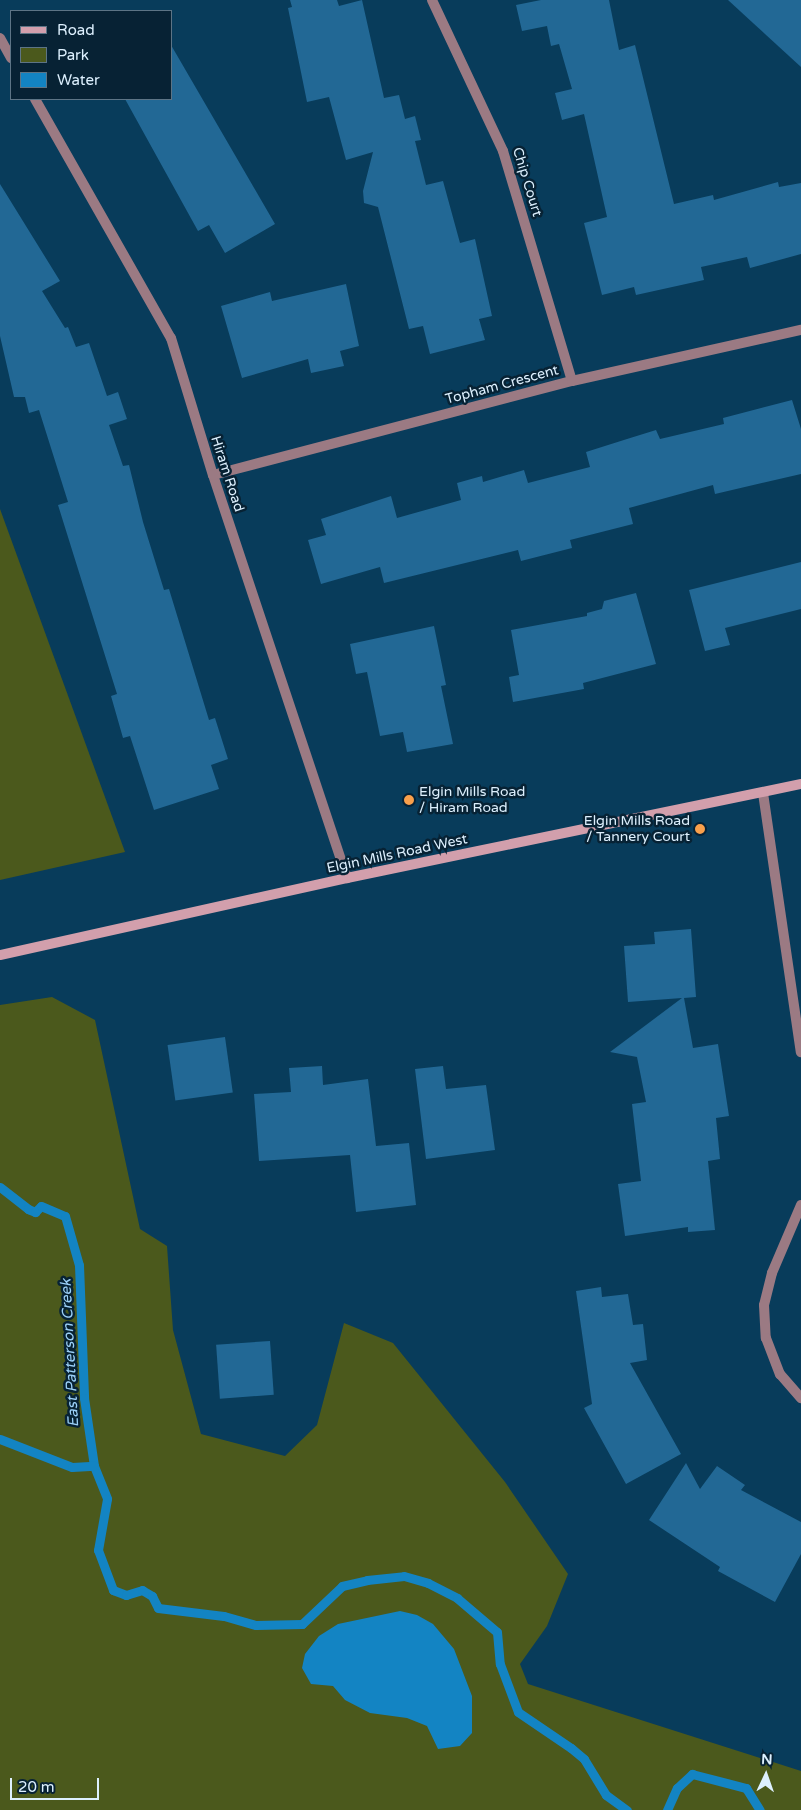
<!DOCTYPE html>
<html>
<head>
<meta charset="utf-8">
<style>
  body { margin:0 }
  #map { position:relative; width:801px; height:1810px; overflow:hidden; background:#083c5b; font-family:"Varela Round",sans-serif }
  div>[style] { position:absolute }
  .green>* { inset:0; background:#4b591c }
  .water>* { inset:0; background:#1384c3 }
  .stream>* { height:9px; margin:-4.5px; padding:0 4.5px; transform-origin:4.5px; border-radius:4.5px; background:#1384c3 }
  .building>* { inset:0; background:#226895; transform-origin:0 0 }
  .minor>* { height:10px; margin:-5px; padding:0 5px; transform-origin:5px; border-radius:5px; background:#9b7a83 }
  .secondary>* { height:10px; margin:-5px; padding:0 5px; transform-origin:5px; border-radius:5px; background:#d29fac }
  .dots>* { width:14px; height:14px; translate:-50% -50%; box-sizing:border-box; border:2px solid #072234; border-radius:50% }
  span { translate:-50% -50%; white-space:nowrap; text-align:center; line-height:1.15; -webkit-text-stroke:5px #072234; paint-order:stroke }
  .street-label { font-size:14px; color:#ddf0fe }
  .poi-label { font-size:14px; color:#ddf0fe }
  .left { translate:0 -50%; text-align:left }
  .right { translate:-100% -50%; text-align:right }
  .water-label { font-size:15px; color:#9bd0f7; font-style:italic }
  .legend { position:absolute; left:10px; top:10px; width:162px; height:90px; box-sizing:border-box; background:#072234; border:1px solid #5d7485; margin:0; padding:6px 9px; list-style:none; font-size:15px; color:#ddf0fe }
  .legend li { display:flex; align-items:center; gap:10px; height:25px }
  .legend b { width:25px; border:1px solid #5d7485 }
  .north { position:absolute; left:741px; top:1750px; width:50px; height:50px; -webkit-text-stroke:4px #072234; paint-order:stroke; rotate:3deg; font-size:14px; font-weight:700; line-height:20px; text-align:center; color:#ddf0fe }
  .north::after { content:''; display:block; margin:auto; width:18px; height:22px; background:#ddf0fe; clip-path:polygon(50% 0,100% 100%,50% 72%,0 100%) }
  .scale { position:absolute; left:10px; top:1778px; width:89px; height:22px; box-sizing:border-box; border:2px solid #ddf0fe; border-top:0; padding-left:6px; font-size:15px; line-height:18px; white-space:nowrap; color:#ddf0fe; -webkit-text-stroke:4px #072234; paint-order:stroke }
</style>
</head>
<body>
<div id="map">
  <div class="green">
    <div style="clip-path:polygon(0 509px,125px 852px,0 880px)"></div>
    <div style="clip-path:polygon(52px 997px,95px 1020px,140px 1229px,167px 1246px,173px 1330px,201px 1434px,285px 1456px,317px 1425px,344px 1323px,393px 1343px,505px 1482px,568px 1574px,547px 1626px,520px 1664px,528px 1684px,801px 1771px,801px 1810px,0 1810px,0 1005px)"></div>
  </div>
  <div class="water">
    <div style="clip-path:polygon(400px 1611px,417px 1615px,433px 1624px,454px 1649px,472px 1696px,472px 1733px,460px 1746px,438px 1749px,427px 1726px,407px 1718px,370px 1713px,345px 1700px,333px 1686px,311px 1684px,302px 1668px,305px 1654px,319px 1636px,338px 1624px)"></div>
  </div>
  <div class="stream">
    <div style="left:0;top:1187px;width:36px;rotate:38deg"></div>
    <div style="left:28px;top:1209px;width:8px;rotate:23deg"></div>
    <div style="left:35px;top:1212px;width:8px;rotate:-45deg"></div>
    <div style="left:41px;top:1206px;width:26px;rotate:23deg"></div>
    <div style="left:65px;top:1216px;width:51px;rotate:74.1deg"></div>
    <div style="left:79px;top:1265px;width:133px;rotate:87.8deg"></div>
    <div style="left:84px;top:1398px;width:69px;rotate:81.6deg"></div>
    <div style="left:94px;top:1466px;width:35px;rotate:68deg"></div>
    <div style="left:107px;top:1499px;width:52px;rotate:100deg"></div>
    <div style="left:98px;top:1550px;width:43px;rotate:69.4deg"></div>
    <div style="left:113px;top:1590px;width:14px;rotate:21deg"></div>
    <div style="left:126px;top:1595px;width:17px;rotate:-17deg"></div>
    <div style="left:142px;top:1590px;width:12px;rotate:31deg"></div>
    <div style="left:152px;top:1596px;width:13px;rotate:63deg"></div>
    <div style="left:158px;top:1608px;width:66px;rotate:6.9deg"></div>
    <div style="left:224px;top:1616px;width:33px;rotate:16deg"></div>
    <div style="left:256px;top:1625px;width:46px;rotate:-1.2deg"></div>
    <div style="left:302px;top:1624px;width:55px;rotate:-43.5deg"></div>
    <div style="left:342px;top:1586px;width:26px;rotate:-13deg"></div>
    <div style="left:367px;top:1580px;width:37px;rotate:-6deg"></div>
    <div style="left:404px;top:1576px;width:25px;rotate:16deg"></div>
    <div style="left:428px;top:1583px;width:33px;rotate:27deg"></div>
    <div style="left:457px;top:1598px;width:52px;rotate:40.4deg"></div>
    <div style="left:497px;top:1632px;width:32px;rotate:85deg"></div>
    <div style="left:500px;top:1664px;width:51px;rotate:69.4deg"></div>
    <div style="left:518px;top:1712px;width:64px;rotate:34.2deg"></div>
    <div style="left:571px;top:1748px;width:17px;rotate:40deg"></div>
    <div style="left:584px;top:1759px;width:42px;rotate:58.6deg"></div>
    <div style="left:606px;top:1795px;width:26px;rotate:36deg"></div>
    <div style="left:0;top:1439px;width:77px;rotate:21.3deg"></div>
    <div style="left:72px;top:1467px;width:22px;rotate:-3deg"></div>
    <div style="left:667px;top:1810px;width:24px;rotate:-66deg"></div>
    <div style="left:677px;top:1788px;width:21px;rotate:-43deg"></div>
    <div style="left:692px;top:1774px;width:56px;rotate:14.5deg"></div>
    <div style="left:746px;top:1788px;width:26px;rotate:58deg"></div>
  </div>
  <div class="building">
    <div style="clip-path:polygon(290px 0,337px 0,339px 6px,362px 0,384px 98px,399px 95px,405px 119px,415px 116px,421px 140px,415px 141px,426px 185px,443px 181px,460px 243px,475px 239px,492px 316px,479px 319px,485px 340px,430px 354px,423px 326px,409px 329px,378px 207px,364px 203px,363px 191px,373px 152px,346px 160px,329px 97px,307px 102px,288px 8px,292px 7px)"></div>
    <div style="clip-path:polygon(541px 0,609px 0,619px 50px,635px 45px,674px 204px,713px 195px,714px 200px,778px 182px,779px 187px,801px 183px,801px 254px,750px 268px,747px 257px,701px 267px,704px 280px,636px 295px,634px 287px,602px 295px,584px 223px,607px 217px,584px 114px,562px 120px,555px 93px,572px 89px,559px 44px,551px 46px,547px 26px,522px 31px,516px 5px)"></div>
    <div style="clip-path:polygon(728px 0,801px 0,801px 67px,753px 23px)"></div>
    <div style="clip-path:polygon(171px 45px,275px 224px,225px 253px,209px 225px,198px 231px,125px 99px,171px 99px)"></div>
    <div style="clip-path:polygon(0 184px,60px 281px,42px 291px,65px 328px,68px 327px,76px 347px,89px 343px,107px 396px,118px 392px,127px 419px,109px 425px,123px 466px,129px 465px,143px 522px,164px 590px,169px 589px,209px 720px,215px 718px,228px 759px,211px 765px,219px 789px,154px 810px,130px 736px,123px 738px,111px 696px,117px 694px,58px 505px,68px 502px,39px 410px,29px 413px,25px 397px,14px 397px,0 336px)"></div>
    <div style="clip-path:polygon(346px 284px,359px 346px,340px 351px,344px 366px,311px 373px,308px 359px,242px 378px,221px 306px,270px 292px,272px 301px)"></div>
    <div style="clip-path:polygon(792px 400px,801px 429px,801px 474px,715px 494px,713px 485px,629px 508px,633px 524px,570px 540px,572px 548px,521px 561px,518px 550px,384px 583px,380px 567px,321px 584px,308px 540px,326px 535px,321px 519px,391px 496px,397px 518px,461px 500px,457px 483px,482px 476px,483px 482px,524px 470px,528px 483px,590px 467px,586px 452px,627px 439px,656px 430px,660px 439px,724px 424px,723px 418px)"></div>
    <div style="clip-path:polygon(801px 562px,801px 609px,725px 628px,730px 645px,705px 651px,689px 590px)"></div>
    <div style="clip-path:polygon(636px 593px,656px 664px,583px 683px,584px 689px,513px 702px,509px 677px,519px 675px,511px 630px,587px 616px,587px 613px,602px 609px,604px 601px)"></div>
    <div style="clip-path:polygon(434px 626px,446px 685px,441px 686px,453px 744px,407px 752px,403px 732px,380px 736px,367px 672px,356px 674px,350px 644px)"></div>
    <div style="clip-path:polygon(691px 929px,696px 997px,684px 998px,693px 1048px,718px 1044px,729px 1116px,716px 1118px,720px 1159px,708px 1161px,715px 1230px,688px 1232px,688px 1227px,625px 1236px,618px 1184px,641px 1181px,632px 1104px,646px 1102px,637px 1057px,610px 1052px,682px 998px,628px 1002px,624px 946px,655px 944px,654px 932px)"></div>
    <div style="left:225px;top:1037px;width:56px;height:58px;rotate:82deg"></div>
    <div style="clip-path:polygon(322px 1066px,323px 1085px,368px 1079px,376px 1146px,409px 1143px,416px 1205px,356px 1212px,350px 1155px,259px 1161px,254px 1094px,291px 1092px,289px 1068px)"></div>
    <div style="clip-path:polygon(443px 1066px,446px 1089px,486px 1085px,495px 1150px,426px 1159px,415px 1069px)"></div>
    <div style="clip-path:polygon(601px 1287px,602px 1297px,628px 1294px,633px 1325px,643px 1324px,647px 1360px,630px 1363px,681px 1454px,626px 1484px,584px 1408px,592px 1404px,576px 1291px)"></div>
    <div style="left:270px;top:1341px;width:54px;height:54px;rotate:86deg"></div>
    <div style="clip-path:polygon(686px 1463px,700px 1489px,717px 1466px,745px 1485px,741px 1490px,801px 1522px,801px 1554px,775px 1602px,718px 1571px,720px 1567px,649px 1520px)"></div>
  </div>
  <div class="minor">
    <div style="left:432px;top:0;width:167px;rotate:64.8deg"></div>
    <div style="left:503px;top:151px;width:240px;rotate:73.3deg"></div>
    <div style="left:0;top:38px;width:23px;rotate:61deg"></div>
    <div style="left:35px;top:99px;width:275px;rotate:60.4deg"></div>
    <div style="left:171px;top:338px;width:143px;rotate:73deg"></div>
    <div style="left:213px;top:475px;width:425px;rotate:71.6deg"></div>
    <div style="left:213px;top:475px;width:371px;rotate:-14.7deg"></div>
    <div style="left:572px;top:381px;width:235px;rotate:-12.6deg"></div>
    <div style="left:763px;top:793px;width:262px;rotate:81.7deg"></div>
    <div style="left:801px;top:1205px;width:74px;rotate:113.1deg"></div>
    <div style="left:772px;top:1273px;width:33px;rotate:104deg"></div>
    <div style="left:764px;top:1305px;width:33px;rotate:87deg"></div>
    <div style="left:766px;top:1338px;width:39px;rotate:69deg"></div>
    <div style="left:780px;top:1374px;width:32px;rotate:49deg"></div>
  </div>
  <div class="secondary">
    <div style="left:0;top:955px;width:355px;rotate:-12.5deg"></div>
    <div style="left:347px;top:878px;width:464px;rotate:-11.7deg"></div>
  </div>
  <div class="dots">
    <div style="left:409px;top:800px;background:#f9a04c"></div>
    <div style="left:700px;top:829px;background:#f9a04c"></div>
  </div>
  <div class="street-label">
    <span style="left:527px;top:182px;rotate:73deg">Chip Court</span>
    <span style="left:502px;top:385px;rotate:-15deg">Topham Crescent</span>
    <span style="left:227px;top:474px;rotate:72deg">Hiram Road</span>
    <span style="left:397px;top:854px;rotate:-12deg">Elgin Mills Road West</span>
  </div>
  <div class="poi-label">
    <span class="left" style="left:419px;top:800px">Elgin Mills Road<br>/ Hiram Road</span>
    <span class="right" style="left:690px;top:829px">Elgin Mills Road<br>/ Tannery Court</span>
  </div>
  <div class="water-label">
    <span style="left:70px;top:1353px;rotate:-93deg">East Patterson Creek</span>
  </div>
  <ul class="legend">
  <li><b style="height:6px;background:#d29fac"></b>Road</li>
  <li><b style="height:14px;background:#4b591c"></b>Park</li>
  <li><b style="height:14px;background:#1384c3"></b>Water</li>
  </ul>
  <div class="north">N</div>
  <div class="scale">20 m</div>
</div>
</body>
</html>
